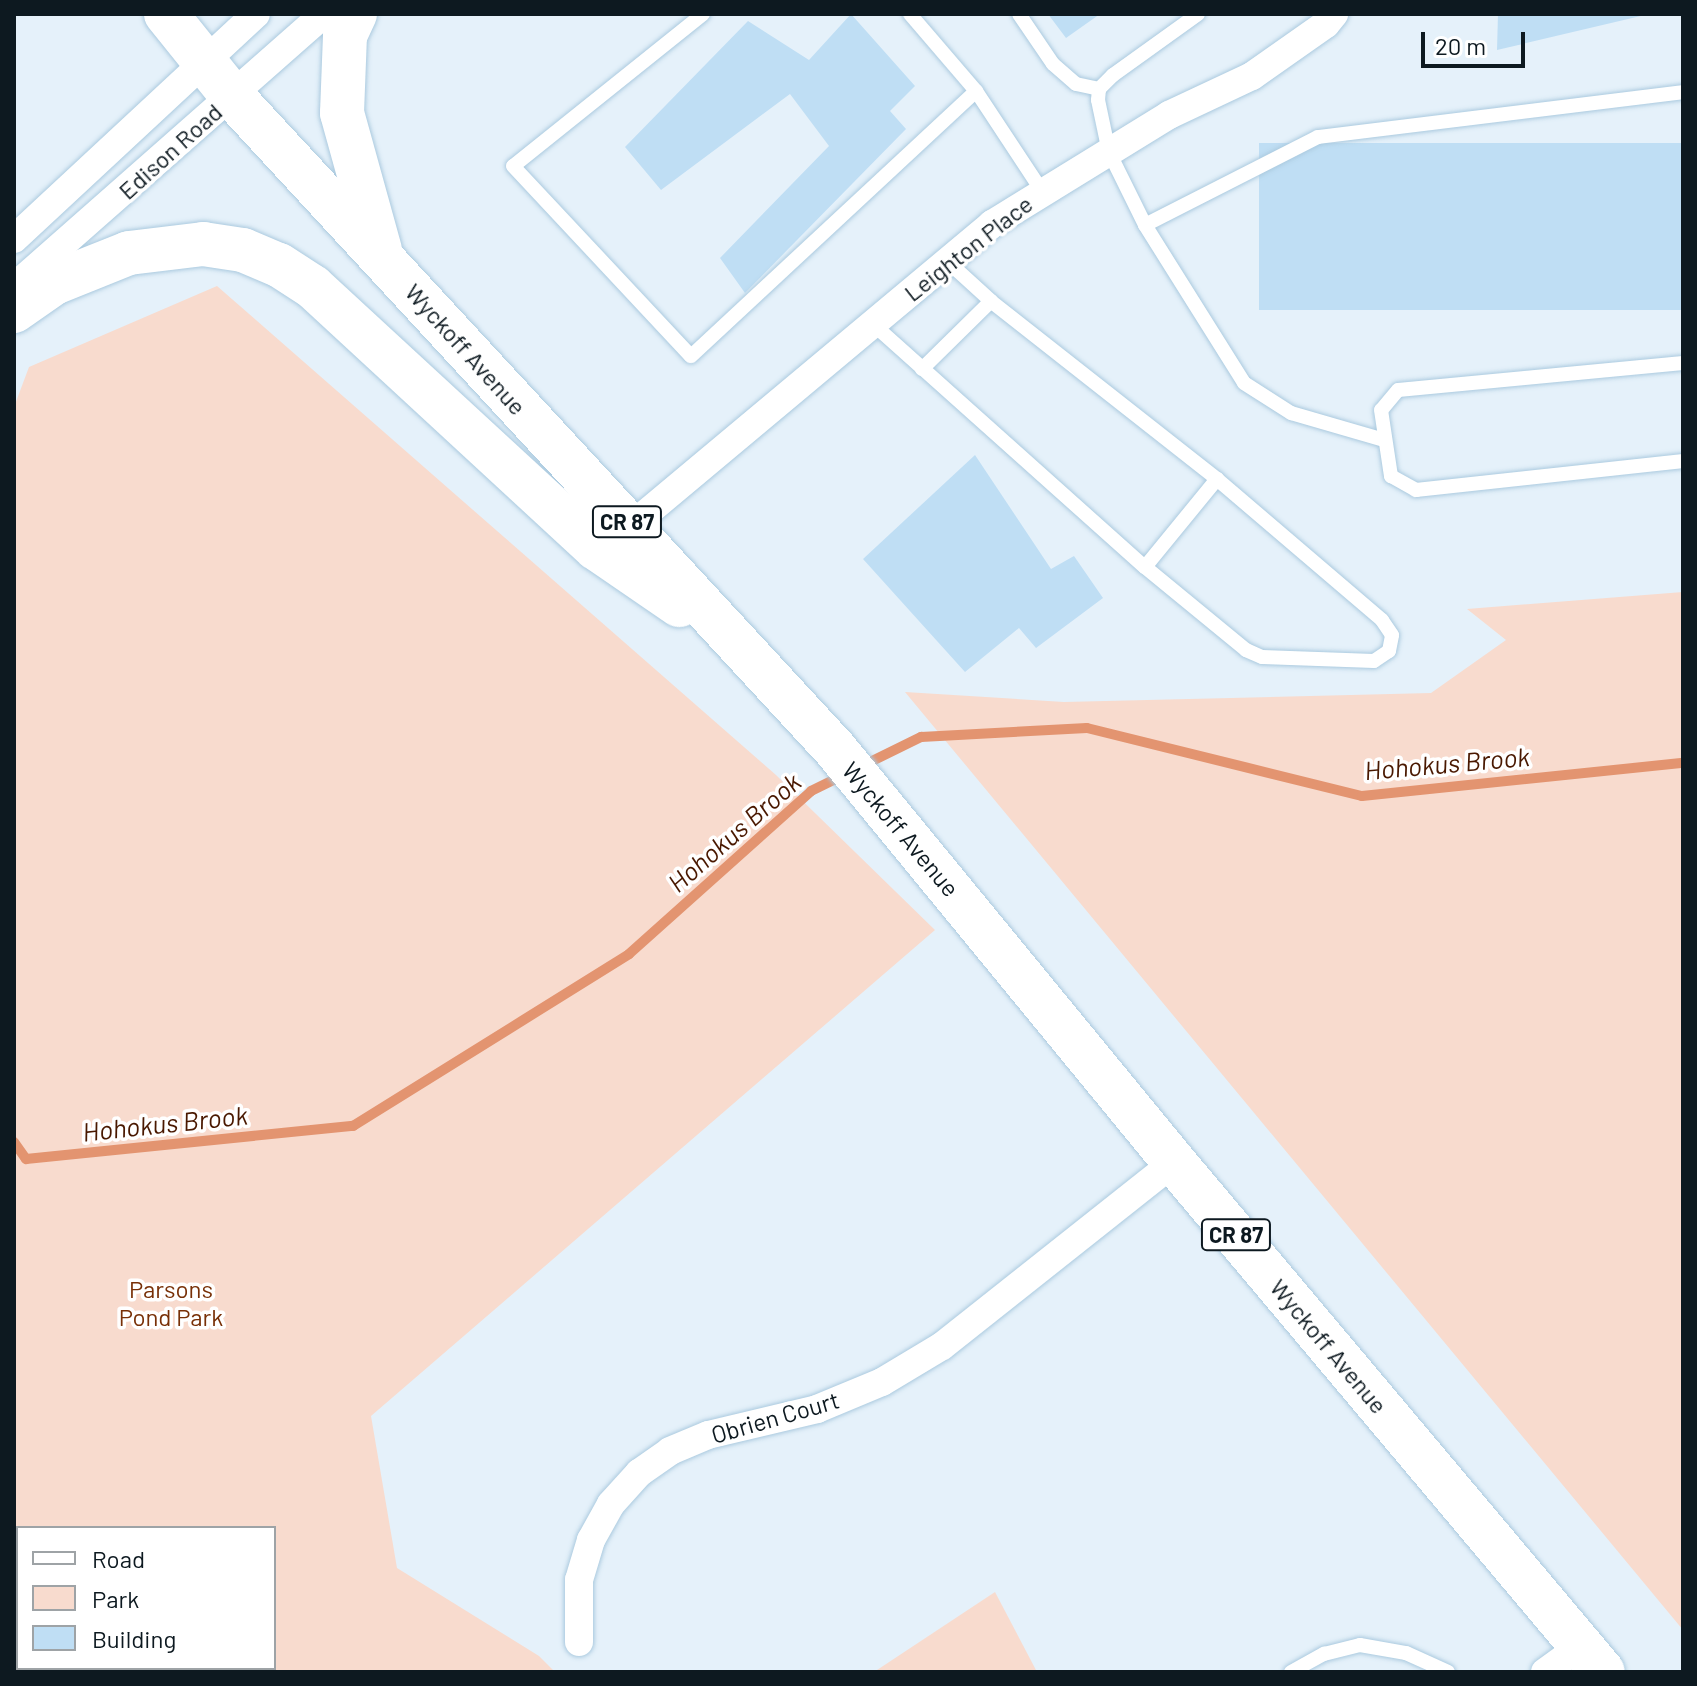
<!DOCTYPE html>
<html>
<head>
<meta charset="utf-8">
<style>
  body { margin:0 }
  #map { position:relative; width:1697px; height:1686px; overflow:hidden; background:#e5f1fa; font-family:Barlow,sans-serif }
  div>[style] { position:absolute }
  .green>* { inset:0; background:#f8dbce }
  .stream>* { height:10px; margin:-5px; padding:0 5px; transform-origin:5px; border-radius:5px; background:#e39470 }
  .building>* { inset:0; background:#bfdef4; transform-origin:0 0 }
  .roads { filter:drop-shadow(0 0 2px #abcadf) drop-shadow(0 0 2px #abcadf) }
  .service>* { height:14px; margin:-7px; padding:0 7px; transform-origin:7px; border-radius:7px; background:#fff }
  .minor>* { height:28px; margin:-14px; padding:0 14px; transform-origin:14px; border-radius:14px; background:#fff }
  .primary>* { height:44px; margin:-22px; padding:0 22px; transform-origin:22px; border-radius:22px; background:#fff }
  span { translate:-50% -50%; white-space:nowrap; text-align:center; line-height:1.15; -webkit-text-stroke:7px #fff; paint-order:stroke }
  .shield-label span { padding:2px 6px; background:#fff; border:2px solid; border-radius:6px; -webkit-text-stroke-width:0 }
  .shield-label { font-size:22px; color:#0d1920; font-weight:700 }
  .street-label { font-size:24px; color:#0d1920 }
  .park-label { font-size:24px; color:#783007 }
  .water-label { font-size:26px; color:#491800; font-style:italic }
  .frame { position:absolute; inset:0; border:16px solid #0d1920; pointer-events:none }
  .legend { position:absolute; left:16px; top:1526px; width:260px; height:144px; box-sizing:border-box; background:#fff; border:2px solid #9ea3a6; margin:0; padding:10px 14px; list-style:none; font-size:24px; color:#0d1920 }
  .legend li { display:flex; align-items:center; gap:16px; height:40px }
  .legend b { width:40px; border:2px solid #9ea3a6 }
  .scale { position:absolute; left:1421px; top:32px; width:104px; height:36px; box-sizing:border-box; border:4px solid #0d1920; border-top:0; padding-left:10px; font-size:24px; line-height:28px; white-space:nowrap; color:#0d1920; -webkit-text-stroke:6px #fff; paint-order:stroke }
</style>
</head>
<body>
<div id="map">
  <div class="green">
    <div style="clip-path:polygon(evenodd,217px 286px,776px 775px,935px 930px,371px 1416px,397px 1568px,539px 1656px,555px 1672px,14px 1672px,14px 407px,29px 367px,217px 286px,18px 1528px,274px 1528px,274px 1668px,18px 1668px,18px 1528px)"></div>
    <div style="clip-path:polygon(1683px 592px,1683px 1630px,905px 692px,1064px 702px,1431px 693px,1506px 640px,1467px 609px)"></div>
    <div style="clip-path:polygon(995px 1592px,1037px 1672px,874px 1672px)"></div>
  </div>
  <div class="stream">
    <div style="left:864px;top:765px;width:64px;rotate:-26.2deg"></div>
    <div style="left:921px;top:737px;width:166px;rotate:-3.1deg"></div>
    <div style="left:1087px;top:728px;width:283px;rotate:13.9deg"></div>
    <div style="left:1362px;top:796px;width:323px;rotate:-5.9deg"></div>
    <div style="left:14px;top:1142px;width:21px;rotate:55deg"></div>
    <div style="left:26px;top:1159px;width:329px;rotate:-5.8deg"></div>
    <div style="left:353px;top:1126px;width:325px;rotate:-31.9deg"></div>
    <div style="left:629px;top:954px;width:244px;rotate:-41.8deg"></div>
    <div style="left:811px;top:791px;width:34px;rotate:-26deg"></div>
  </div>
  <div class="building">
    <div style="clip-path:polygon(851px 14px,915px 86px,890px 111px,906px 129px,745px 293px,720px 258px,829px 146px,790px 94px,661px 190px,625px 147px,748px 21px,809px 60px)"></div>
    <div style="clip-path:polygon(1048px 14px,1100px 14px,1066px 38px)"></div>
    <div style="clip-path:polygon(1498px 14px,1644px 14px,1645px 15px,1497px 50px)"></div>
    <div style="left:1683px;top:143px;width:167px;height:424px;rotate:90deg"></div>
    <div style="clip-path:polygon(975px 455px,1051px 569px,1074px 556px,1103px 598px,1036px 648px,1019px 628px,965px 672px,863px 559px)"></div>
  </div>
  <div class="roads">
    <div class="service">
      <div style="left:703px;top:14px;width:243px;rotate:141.3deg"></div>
      <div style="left:513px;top:166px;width:260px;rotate:46.9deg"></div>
      <div style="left:691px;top:356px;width:389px;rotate:-42.9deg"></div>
      <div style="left:910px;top:14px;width:101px;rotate:49.4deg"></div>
      <div style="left:976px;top:91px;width:120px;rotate:56.6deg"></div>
      <div style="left:1019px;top:14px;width:60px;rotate:55.8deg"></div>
      <div style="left:1053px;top:64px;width:30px;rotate:41deg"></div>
      <div style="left:1076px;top:84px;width:24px;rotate:12deg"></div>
      <div style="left:1198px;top:14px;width:105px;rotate:144.3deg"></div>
      <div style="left:1113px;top:75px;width:20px;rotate:135deg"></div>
      <div style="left:1099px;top:89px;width:11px;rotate:95deg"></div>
      <div style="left:1098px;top:100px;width:53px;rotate:78.1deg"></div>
      <div style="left:1109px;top:152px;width:81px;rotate:63.7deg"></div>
      <div style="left:1145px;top:225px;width:186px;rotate:57.9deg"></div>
      <div style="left:1244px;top:383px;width:56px;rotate:32.6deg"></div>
      <div style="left:1291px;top:413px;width:97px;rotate:16.2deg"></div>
      <div style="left:1145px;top:225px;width:194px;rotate:-27deg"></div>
      <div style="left:1318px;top:137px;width:368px;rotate:-7deg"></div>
      <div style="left:874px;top:325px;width:363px;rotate:41.8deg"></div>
      <div style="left:1145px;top:567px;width:114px;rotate:-50.7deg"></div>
      <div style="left:1217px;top:479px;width:288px;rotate:-141.8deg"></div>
      <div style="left:991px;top:301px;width:59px;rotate:-137.7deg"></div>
      <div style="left:1683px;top:363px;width:286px;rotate:174.6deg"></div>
      <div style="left:1398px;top:390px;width:26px;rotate:130deg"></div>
      <div style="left:1381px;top:410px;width:67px;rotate:81.4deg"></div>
      <div style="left:1391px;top:476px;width:29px;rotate:29deg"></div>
      <div style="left:1416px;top:490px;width:269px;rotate:-6.2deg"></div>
      <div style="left:922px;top:369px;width:97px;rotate:-44.6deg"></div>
      <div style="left:1145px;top:567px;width:131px;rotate:39.4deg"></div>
      <div style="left:1246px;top:650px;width:17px;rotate:24deg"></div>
      <div style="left:1262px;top:657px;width:112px;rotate:2deg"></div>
      <div style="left:1374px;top:661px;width:18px;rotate:-34deg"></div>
      <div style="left:1389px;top:651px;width:16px;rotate:-79deg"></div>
      <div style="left:1392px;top:635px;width:18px;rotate:-124deg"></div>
      <div style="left:1382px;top:620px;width:217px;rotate:-139.5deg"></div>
      <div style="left:1291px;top:1672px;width:38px;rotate:-29deg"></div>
      <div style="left:1324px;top:1654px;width:37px;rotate:-14deg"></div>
      <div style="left:1360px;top:1645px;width:47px;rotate:9.9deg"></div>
      <div style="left:1406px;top:1653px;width:46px;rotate:24.3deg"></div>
    </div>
    <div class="minor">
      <div style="left:14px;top:239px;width:330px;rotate:-42.9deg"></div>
      <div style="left:14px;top:287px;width:413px;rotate:-41.4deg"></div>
      <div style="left:631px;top:526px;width:471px;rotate:-39.9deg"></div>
      <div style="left:992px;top:224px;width:208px;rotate:-31.6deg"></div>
      <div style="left:1169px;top:115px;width:92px;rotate:-25.2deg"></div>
      <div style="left:1252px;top:76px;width:90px;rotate:-35.1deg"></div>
      <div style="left:1326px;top:24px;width:13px;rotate:-51deg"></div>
      <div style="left:579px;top:1642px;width:62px;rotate:-90deg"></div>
      <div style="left:579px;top:1580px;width:42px;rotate:-73.3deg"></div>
      <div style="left:591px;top:1540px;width:41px;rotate:-60.9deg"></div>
      <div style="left:611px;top:1504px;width:42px;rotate:-47.9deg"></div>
      <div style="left:639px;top:1473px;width:38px;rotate:-35deg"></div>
      <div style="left:670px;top:1451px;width:41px;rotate:-22.8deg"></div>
      <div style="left:708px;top:1435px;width:112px;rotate:-13.4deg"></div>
      <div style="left:817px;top:1409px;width:70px;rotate:-22.6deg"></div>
      <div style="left:882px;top:1382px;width:70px;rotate:-31deg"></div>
      <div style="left:942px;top:1346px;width:296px;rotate:-38.4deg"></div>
      <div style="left:1545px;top:1672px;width:44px;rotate:-35.8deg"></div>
    </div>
    <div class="primary">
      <div style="left:166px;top:14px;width:105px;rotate:51.2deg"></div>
      <div style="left:232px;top:96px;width:889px;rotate:47.28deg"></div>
      <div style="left:835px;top:749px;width:534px;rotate:50.62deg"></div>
      <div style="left:1174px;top:1162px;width:666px;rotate:49.93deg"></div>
      <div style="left:355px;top:14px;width:23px;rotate:115deg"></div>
      <div style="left:345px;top:35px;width:78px;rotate:92.2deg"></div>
      <div style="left:342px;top:113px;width:142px;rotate:74.5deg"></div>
      <div style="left:14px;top:311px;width:49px;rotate:-35deg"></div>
      <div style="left:54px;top:283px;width:81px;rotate:-21.8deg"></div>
      <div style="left:129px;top:253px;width:75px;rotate:-6.9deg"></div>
      <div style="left:203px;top:244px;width:40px;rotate:8.5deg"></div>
      <div style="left:243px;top:250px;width:39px;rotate:23deg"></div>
      <div style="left:279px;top:265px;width:40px;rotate:32.9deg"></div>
      <div style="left:313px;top:287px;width:385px;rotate:42.7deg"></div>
      <div style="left:596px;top:548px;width:101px;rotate:34.5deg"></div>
    </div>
  </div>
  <div class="shield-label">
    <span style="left:627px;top:522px">CR 87</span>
    <span style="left:1236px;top:1235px">CR 87</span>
  </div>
  <div class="street-label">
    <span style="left:170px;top:151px;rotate:-42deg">Edison Road</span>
    <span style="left:968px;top:248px;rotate:-38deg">Leighton Place</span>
    <span style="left:466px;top:349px;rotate:48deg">Wyckoff Avenue</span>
    <span style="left:901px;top:829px;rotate:50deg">Wyckoff Avenue</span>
    <span style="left:1329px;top:1346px;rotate:50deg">Wyckoff Avenue</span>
    <span style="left:775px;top:1417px;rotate:-16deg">Obrien Court</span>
  </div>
  <div class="park-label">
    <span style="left:171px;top:1303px">Parsons<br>Pond Park</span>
  </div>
  <div class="water-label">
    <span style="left:1447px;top:763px;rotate:-5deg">Hohokus Brook</span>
    <span style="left:734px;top:832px;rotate:-41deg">Hohokus Brook</span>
    <span style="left:165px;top:1123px;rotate:-6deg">Hohokus Brook</span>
  </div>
  <div class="frame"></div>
  <ul class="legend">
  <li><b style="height:10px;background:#fff"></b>Road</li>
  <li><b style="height:22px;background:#f8dbce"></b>Park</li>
  <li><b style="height:22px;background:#bfdef4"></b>Building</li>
  </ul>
  <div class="scale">20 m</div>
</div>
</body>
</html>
